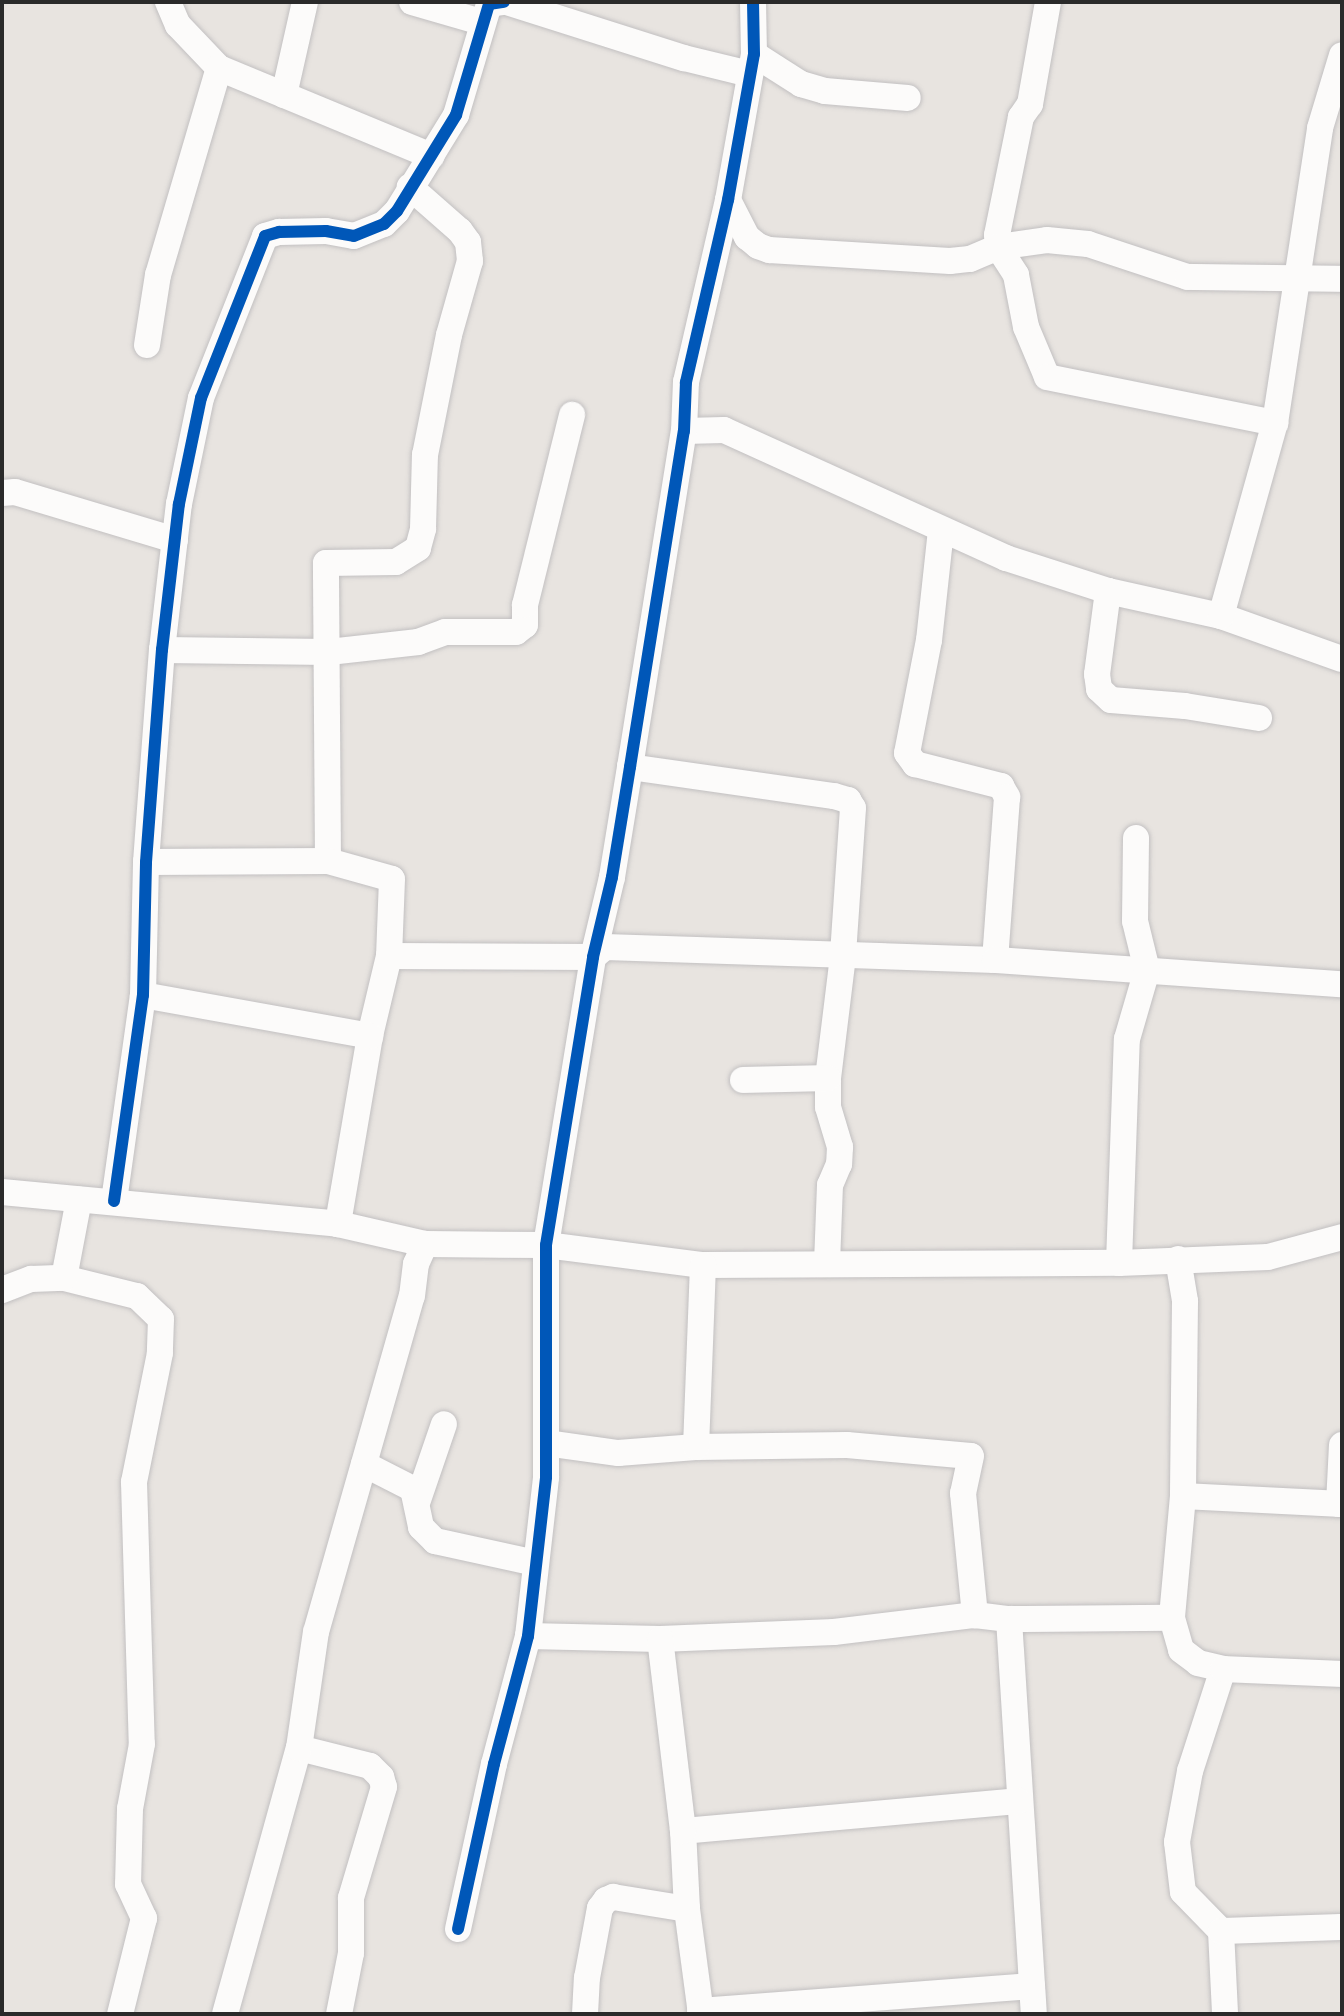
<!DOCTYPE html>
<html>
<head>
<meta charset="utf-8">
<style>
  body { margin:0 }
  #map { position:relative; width:1344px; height:2016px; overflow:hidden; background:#e8e4e0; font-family:"Alegreya Sans",sans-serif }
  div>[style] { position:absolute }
  .roads { filter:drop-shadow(0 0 2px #c2c0c1) drop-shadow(0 0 2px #c2c0c1) }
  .minor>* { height:26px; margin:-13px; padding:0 13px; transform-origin:13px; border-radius:13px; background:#fcfbfa }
  .cycleway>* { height:12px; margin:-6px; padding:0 6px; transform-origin:6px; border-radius:6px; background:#0057b8 }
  span { translate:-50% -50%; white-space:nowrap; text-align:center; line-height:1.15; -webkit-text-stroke:8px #fff; paint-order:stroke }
  .frame { position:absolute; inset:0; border:4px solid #2a2a2a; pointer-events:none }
</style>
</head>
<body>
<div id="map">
  <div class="roads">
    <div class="minor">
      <div style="left:168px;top:2px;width:25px;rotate:67deg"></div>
      <div style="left:178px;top:25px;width:59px;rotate:46.4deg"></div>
      <div style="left:219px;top:68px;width:230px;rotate:22.5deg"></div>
      <div style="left:412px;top:2px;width:72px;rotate:16.2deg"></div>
      <div style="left:507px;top:2px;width:186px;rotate:17.6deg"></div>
      <div style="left:684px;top:58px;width:67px;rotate:13.8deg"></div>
      <div style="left:1048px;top:2px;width:104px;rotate:100deg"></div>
      <div style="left:1030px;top:104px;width:16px;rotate:125deg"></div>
      <div style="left:1021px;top:117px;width:120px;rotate:101.5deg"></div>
      <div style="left:997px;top:235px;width:12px;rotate:85deg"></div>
      <div style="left:998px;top:247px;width:33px;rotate:57deg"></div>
      <div style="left:1016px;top:275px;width:53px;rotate:79.1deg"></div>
      <div style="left:1026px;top:327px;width:54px;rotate:67.2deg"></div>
      <div style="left:1047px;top:377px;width:233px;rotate:11.4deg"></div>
      <div style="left:754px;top:54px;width:56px;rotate:32.6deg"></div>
      <div style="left:801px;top:84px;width:25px;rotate:16deg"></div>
      <div style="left:825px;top:91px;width:83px;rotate:4.8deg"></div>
      <div style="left:284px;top:95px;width:95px;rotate:-77.3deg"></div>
      <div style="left:728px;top:200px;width:42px;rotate:62.8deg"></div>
      <div style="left:747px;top:237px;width:14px;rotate:39deg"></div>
      <div style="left:758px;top:246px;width:12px;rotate:20deg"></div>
      <div style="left:769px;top:250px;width:181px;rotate:3.5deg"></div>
      <div style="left:950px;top:261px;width:20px;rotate:-6deg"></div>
      <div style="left:970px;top:259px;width:30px;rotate:-23deg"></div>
      <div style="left:998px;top:247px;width:49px;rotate:-8.1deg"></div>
      <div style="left:1047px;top:240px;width:41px;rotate:5.6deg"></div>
      <div style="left:1088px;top:244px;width:105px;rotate:18.3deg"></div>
      <div style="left:1188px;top:277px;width:154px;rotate:0.7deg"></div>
      <div style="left:147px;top:345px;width:71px;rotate:-81.1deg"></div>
      <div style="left:158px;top:275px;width:216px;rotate:-73.6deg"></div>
      <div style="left:684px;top:431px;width:40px;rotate:-1.4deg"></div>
      <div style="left:724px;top:430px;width:310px;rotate:24.4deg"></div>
      <div style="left:1006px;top:558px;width:107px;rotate:17.9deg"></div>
      <div style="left:1108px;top:591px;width:116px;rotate:12.5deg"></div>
      <div style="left:1221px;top:616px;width:128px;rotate:19.6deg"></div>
      <div style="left:2px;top:493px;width:13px;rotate:-4deg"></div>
      <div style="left:15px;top:492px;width:167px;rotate:16.7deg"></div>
      <div style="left:941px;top:530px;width:111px;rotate:96.2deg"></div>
      <div style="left:929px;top:640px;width:115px;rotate:101deg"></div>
      <div style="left:907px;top:753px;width:14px;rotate:54deg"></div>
      <div style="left:915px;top:764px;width:89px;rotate:14.3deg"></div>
      <div style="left:1001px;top:786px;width:13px;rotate:61deg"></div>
      <div style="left:1007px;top:797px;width:163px;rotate:94.2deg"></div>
      <div style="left:1108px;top:591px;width:84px;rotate:97.5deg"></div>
      <div style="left:1097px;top:674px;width:15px;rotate:82deg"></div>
      <div style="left:1099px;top:689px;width:16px;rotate:43deg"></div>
      <div style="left:1111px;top:700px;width:74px;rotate:4.6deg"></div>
      <div style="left:1185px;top:706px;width:75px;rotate:9.2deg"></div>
      <div style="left:1221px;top:616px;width:200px;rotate:-74.4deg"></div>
      <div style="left:1275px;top:423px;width:298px;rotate:-81.3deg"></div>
      <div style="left:1320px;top:128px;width:76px;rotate:-73.2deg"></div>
      <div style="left:162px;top:650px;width:167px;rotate:0.7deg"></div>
      <div style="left:329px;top:652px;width:90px;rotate:-6.4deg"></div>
      <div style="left:418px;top:642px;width:29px;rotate:-20deg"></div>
      <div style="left:445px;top:632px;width:71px"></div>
      <div style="left:516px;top:632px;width:11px;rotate:-38deg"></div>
      <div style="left:525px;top:625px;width:20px;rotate:-90deg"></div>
      <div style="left:525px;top:605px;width:196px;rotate:-76.1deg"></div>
      <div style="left:630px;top:767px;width:206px;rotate:8.1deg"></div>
      <div style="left:834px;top:796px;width:15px;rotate:16deg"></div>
      <div style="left:848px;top:800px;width:9px;rotate:58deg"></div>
      <div style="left:853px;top:808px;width:148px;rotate:93.9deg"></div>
      <div style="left:843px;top:956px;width:123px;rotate:97deg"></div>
      <div style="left:828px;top:1078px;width:29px;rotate:90deg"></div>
      <div style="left:828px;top:1107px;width:42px;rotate:73.3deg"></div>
      <div style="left:840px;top:1147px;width:17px;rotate:93deg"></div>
      <div style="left:839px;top:1164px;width:23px;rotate:113deg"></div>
      <div style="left:830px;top:1185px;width:79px;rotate:92.2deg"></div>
      <div style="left:328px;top:861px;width:298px;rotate:-90.4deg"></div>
      <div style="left:326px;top:563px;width:70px;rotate:-0.8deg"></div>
      <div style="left:396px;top:562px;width:26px;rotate:-32deg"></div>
      <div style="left:418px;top:548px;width:20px;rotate:-75deg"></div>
      <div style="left:423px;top:529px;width:74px;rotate:-88.5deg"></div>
      <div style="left:425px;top:455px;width:122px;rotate:-78.7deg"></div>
      <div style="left:449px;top:335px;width:77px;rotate:-74.2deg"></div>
      <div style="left:470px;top:261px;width:19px;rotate:-96deg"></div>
      <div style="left:468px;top:242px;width:14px;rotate:-126deg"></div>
      <div style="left:460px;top:231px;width:67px;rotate:-138.7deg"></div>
      <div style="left:146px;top:862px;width:182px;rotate:-0.3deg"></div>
      <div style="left:328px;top:861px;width:66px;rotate:15.7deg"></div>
      <div style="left:392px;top:879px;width:77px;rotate:92.2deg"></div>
      <div style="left:389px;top:956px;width:82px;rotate:103.4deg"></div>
      <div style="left:370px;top:1036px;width:191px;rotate:99.7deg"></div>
      <div style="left:389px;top:956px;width:204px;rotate:0.3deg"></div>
      <div style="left:593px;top:957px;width:16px;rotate:-40deg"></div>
      <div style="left:605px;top:947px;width:390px;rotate:1.9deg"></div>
      <div style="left:995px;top:960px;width:348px;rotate:4deg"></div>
      <div style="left:143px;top:995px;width:231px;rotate:10.2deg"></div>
      <div style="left:743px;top:1080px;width:85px;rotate:-1.3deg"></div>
      <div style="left:2px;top:1192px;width:338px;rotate:5.4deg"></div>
      <div style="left:338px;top:1224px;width:89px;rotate:12.9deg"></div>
      <div style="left:425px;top:1244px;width:121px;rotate:0.5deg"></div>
      <div style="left:546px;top:1245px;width:158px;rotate:7.3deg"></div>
      <div style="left:703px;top:1265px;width:416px;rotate:-0.3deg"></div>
      <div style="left:1119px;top:1263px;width:149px;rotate:-2.3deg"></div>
      <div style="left:1268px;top:1257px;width:77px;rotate:-15.1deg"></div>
      <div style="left:114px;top:1201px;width:208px;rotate:-82deg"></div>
      <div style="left:143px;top:995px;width:133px;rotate:-88.7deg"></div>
      <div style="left:146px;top:862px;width:213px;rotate:-85.7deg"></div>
      <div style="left:162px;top:650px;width:147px;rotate:-83.4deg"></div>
      <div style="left:179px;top:504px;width:108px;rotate:-78.3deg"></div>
      <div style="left:201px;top:398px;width:174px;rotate:-68.4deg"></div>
      <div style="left:265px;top:236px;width:15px;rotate:-16deg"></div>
      <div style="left:279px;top:232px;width:47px;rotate:-1.2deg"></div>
      <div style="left:326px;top:231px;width:28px;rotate:10deg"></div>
      <div style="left:354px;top:236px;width:32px;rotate:-22deg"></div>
      <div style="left:384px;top:224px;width:18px;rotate:-45deg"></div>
      <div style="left:397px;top:211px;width:113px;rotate:-58.4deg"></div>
      <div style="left:456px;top:115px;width:116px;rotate:-73.4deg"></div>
      <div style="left:489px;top:4px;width:15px;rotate:-8deg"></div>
      <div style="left:1178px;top:1259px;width:43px;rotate:80.5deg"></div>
      <div style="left:1185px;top:1301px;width:195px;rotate:90.6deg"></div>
      <div style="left:1183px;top:1496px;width:122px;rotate:95.2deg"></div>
      <div style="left:1172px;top:1618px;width:33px;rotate:74deg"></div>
      <div style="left:1181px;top:1650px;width:21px;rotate:37deg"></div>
      <div style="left:1198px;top:1663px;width:26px;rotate:13deg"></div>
      <div style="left:1223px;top:1669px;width:107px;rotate:107.9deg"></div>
      <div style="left:1190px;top:1771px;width:72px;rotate:100.4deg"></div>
      <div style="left:1177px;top:1842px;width:50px;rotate:83.2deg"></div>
      <div style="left:1183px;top:1892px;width:54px;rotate:45.7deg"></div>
      <div style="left:1221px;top:1931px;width:83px;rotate:87.2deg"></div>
      <div style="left:1119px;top:1263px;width:224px;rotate:-88deg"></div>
      <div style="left:1127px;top:1039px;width:72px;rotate:-73.8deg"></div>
      <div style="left:1147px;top:970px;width:50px;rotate:-103.8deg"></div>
      <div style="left:1135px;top:921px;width:83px;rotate:-89.3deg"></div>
      <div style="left:64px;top:1278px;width:75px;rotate:13.9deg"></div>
      <div style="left:137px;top:1296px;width:33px;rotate:44deg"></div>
      <div style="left:161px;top:1319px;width:34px;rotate:92deg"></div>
      <div style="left:160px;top:1353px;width:132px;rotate:101.4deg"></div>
      <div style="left:134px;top:1482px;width:262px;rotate:88.3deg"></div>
      <div style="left:142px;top:1744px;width:66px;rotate:100.5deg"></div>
      <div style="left:130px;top:1809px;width:75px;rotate:91.5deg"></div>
      <div style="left:128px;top:1884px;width:38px;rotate:65deg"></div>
      <div style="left:144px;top:1918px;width:99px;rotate:104deg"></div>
      <div style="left:2px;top:1290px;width:31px;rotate:-21deg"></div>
      <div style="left:31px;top:1279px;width:33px;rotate:-2deg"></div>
      <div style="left:64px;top:1278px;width:80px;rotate:-79.2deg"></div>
      <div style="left:546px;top:1443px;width:73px;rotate:7.9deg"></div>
      <div style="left:618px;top:1453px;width:78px;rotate:-4.4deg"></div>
      <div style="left:696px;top:1447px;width:151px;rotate:-0.8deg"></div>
      <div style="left:847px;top:1445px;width:124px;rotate:5.1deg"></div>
      <div style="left:971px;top:1456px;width:38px;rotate:102deg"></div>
      <div style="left:963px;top:1493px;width:123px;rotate:84.4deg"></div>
      <div style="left:696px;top:1447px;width:182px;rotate:-87.8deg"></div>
      <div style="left:364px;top:1464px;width:55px;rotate:27deg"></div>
      <div style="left:413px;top:1489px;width:39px;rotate:78deg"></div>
      <div style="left:421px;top:1527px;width:20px;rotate:45deg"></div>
      <div style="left:435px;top:1541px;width:103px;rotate:12.3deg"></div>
      <div style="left:1183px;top:1496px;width:159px;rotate:2.9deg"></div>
      <div style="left:418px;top:1500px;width:80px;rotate:-71.1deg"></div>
      <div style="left:1339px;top:1504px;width:59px;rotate:-87.1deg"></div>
      <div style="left:1009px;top:1619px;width:396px;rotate:86.4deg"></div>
      <div style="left:528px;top:1636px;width:132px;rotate:1.3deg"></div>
      <div style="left:660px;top:1639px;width:174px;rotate:-2.3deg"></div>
      <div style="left:834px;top:1632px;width:142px;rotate:-6.9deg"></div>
      <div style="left:975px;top:1615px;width:34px;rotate:7deg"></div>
      <div style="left:1009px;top:1619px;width:163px;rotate:-0.4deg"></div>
      <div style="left:1223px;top:1669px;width:119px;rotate:2.4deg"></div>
      <div style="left:299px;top:1748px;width:73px;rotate:14.2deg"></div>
      <div style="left:370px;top:1766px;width:16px;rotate:45deg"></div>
      <div style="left:381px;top:1777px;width:10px;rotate:73deg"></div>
      <div style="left:384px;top:1787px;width:116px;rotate:106.6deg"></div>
      <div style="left:351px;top:1898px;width:55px;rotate:90deg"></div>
      <div style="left:351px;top:1953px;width:62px;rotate:101.1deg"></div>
      <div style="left:683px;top:1831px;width:337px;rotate:-5.1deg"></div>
      <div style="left:687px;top:1909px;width:106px;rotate:82.4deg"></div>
      <div style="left:458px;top:1929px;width:169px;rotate:-77.7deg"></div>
      <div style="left:494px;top:1764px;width:132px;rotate:-75.1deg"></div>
      <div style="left:528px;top:1636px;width:160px;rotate:-83.5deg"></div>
      <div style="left:546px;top:1477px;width:232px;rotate:-90deg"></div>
      <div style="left:546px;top:1245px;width:292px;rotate:-80.7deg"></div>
      <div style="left:593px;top:957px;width:82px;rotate:-76.6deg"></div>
      <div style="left:612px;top:877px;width:111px;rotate:-80.7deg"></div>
      <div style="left:630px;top:767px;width:340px;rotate:-80.9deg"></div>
      <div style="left:684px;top:431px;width:49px;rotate:-87.7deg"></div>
      <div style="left:686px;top:382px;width:187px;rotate:-77deg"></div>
      <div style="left:728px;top:200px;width:148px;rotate:-79.9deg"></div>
      <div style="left:754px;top:54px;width:52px;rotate:-91.1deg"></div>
      <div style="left:1221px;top:1931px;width:121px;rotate:-1.9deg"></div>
      <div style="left:700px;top:2011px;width:333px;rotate:-4.3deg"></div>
      <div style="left:225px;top:2014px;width:276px;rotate:-74.5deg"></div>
      <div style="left:299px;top:1748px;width:117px;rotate:-81.7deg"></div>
      <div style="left:316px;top:1632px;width:349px;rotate:-74.1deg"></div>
      <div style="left:412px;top:1296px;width:32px;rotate:-83deg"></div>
      <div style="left:416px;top:1264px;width:22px;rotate:-66deg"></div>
      <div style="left:585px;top:2014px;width:36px;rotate:-87deg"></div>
      <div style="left:587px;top:1978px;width:71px;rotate:-79.5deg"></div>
      <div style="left:600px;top:1908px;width:10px;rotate:-53deg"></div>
      <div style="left:606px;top:1900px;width:8px;rotate:-23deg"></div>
      <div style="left:613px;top:1897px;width:75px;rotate:9.2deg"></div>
      <div style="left:687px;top:1909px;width:78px;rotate:-92.9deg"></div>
      <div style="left:683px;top:1831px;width:193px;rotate:-96.8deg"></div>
    </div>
  </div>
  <div class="cycleway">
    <div style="left:114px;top:1201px;width:208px;rotate:-82deg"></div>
    <div style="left:143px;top:995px;width:133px;rotate:-88.7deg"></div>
    <div style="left:146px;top:862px;width:213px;rotate:-85.7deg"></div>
    <div style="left:162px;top:650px;width:147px;rotate:-83.4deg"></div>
    <div style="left:179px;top:504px;width:108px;rotate:-78.3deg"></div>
    <div style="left:201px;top:398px;width:174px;rotate:-68.4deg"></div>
    <div style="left:265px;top:236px;width:15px;rotate:-16deg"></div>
    <div style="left:279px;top:232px;width:47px;rotate:-1.2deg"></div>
    <div style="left:326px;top:231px;width:28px;rotate:10deg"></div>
    <div style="left:354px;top:236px;width:32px;rotate:-22deg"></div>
    <div style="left:384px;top:224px;width:18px;rotate:-45deg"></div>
    <div style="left:397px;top:211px;width:113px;rotate:-58.4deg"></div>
    <div style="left:456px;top:115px;width:116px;rotate:-73.4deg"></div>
    <div style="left:489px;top:4px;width:15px;rotate:-8deg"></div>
    <div style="left:458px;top:1929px;width:169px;rotate:-77.7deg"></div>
    <div style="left:494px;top:1764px;width:132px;rotate:-75.1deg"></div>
    <div style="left:528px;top:1636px;width:160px;rotate:-83.5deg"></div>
    <div style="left:546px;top:1477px;width:232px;rotate:-90deg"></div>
    <div style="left:546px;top:1245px;width:292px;rotate:-80.7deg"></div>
    <div style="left:593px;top:957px;width:82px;rotate:-76.6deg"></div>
    <div style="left:612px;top:877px;width:111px;rotate:-80.7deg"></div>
    <div style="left:630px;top:767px;width:340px;rotate:-80.9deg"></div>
    <div style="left:684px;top:431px;width:49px;rotate:-87.7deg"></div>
    <div style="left:686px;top:382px;width:187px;rotate:-77deg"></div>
    <div style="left:728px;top:200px;width:148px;rotate:-79.9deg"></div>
    <div style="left:754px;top:54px;width:52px;rotate:-91.1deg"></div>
  </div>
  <div class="frame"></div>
</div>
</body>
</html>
